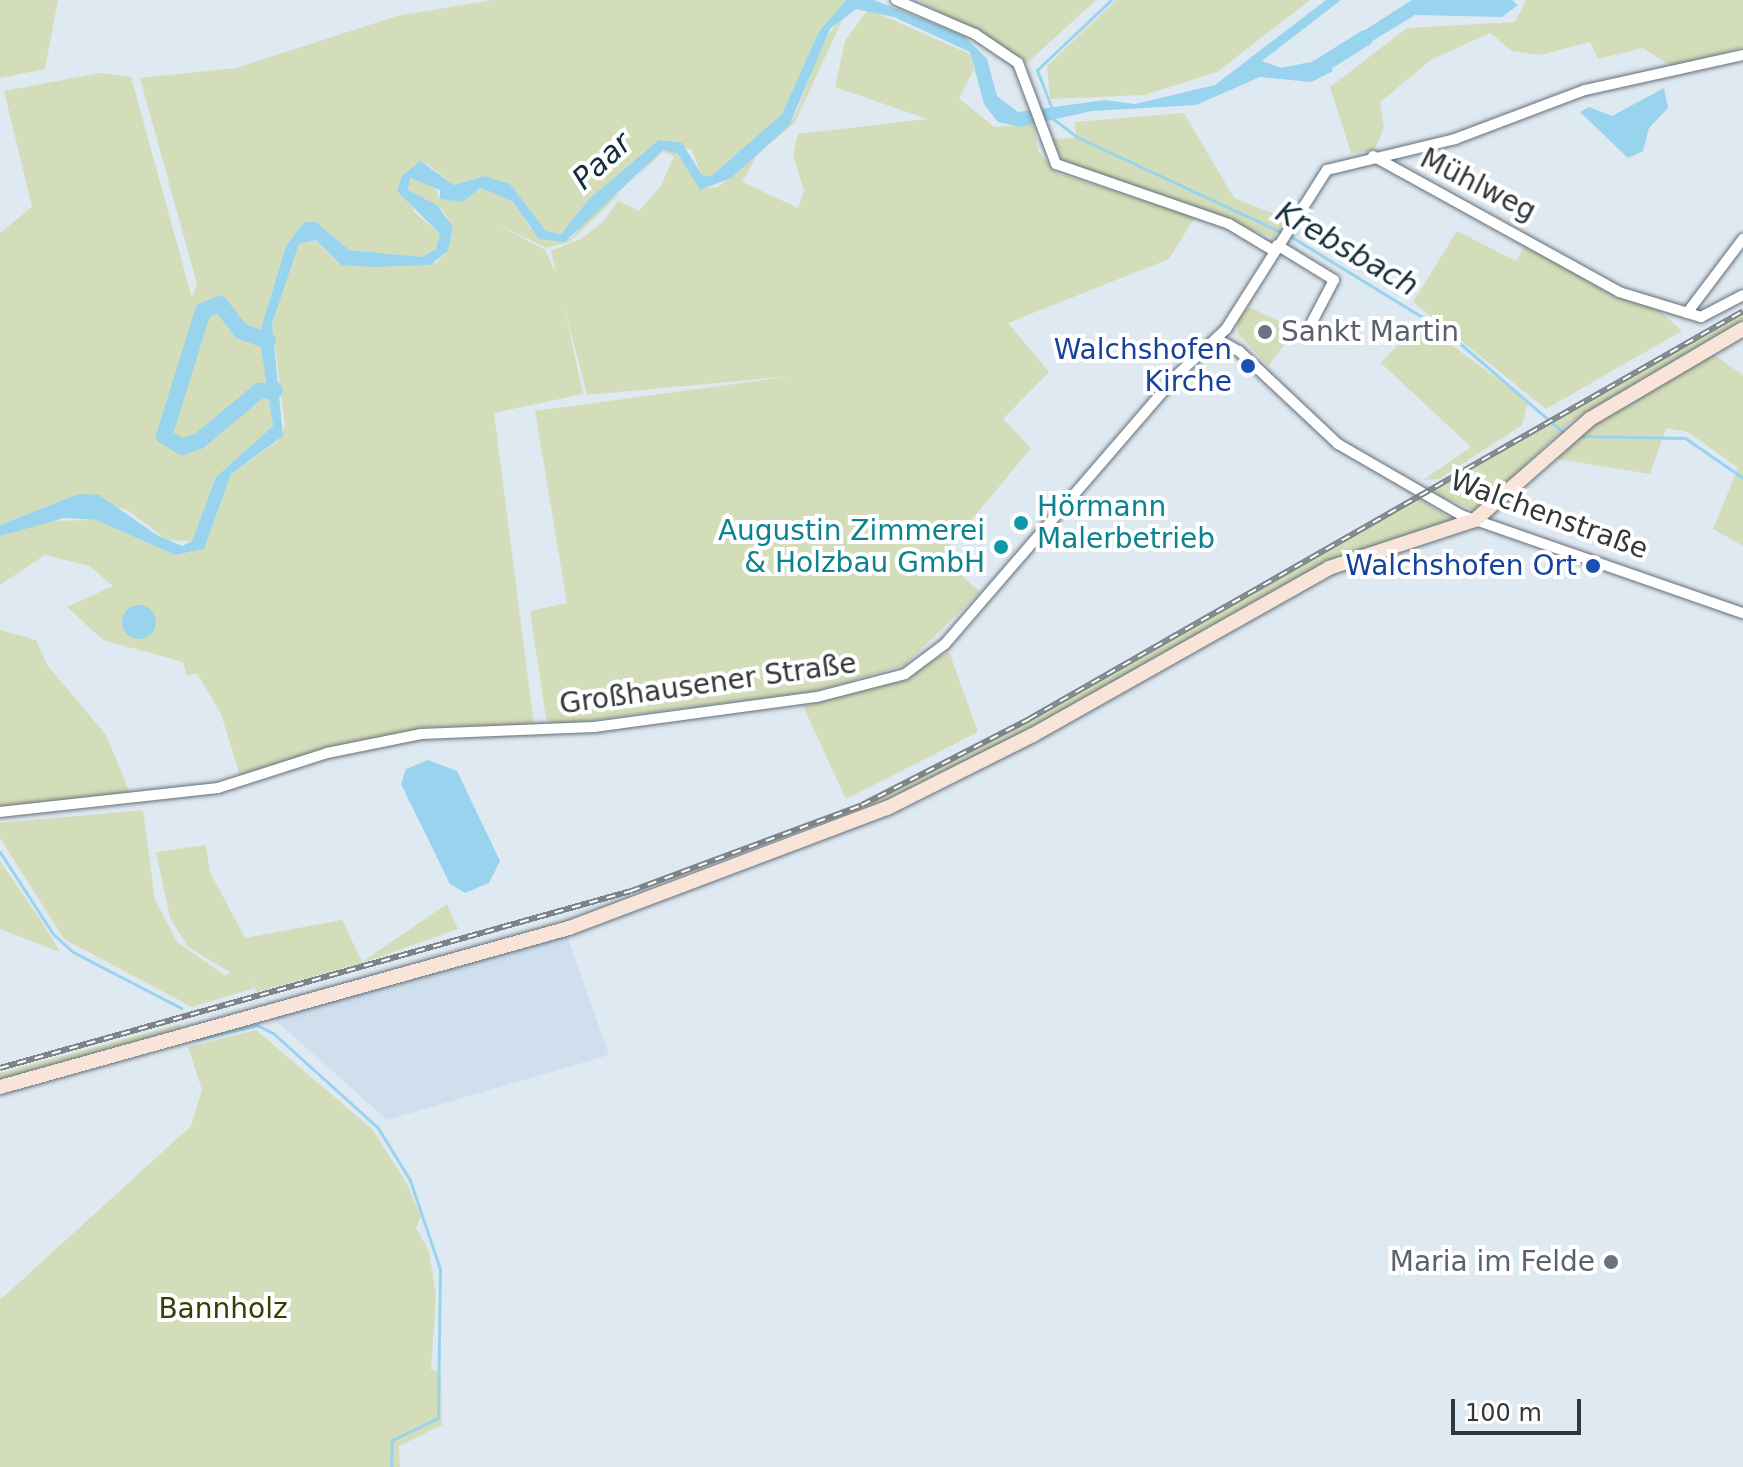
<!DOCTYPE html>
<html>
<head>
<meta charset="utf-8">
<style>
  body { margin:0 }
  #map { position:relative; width:1743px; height:1467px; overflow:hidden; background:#dfe9f2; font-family:"DejaVu Sans",sans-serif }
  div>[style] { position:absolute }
  .built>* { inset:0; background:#cfdfee }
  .green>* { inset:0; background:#d3ddb9 }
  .water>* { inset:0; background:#99d4ef }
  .round { border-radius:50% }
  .stream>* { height:3px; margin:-1.5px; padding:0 1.5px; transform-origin:1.5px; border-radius:1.5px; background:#99d4ef }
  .river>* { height:16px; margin:-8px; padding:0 8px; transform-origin:8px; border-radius:8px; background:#99d4ef }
  .roads { filter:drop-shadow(0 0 2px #656e76) drop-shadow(0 0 2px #656e76) }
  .street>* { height:10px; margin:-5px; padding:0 5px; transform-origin:5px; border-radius:5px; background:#fff }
  .secondary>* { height:14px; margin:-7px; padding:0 7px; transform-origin:7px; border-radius:7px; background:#f8e4d9 }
  .rail>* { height:6px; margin-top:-3px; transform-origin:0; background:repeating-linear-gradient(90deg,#fff 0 9px,#7d8489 0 18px); box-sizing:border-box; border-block:2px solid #7d8489 }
  .dots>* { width:22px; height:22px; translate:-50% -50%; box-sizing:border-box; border:4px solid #fff; border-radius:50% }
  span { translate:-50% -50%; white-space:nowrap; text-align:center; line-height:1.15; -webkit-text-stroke:8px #fff; paint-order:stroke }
  .street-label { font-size:28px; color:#33373a }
  .worship-label { font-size:28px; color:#5b616d }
  .left { translate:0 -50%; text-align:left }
  .right { translate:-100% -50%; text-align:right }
  .transit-label { font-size:28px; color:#164399 }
  .culture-label { font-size:28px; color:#0d838f }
  .park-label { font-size:28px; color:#354003 }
  .water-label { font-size:30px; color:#112e3a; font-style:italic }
  .scale { position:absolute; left:1451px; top:1399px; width:130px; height:36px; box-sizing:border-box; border:4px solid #33373a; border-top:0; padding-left:10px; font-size:24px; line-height:28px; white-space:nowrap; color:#33373a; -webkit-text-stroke:6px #fff; paint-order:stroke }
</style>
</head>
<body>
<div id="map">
  <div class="built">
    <div style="clip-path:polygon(567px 936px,609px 1055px,387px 1120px,272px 1017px)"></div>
  </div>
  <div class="green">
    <div style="clip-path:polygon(0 0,58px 0,45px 69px,0 78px)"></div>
    <div style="clip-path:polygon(493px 0,846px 0,819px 31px,782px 114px,711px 176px,702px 175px,691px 149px,653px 145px,625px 176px,589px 199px,561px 234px,546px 231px,510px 184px,485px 176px,454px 185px,427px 164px,402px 176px,414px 212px,440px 234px,436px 249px,422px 257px,349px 250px,304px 222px,286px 246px,259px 335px,273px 426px,216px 477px,192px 541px,167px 540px,129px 511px,78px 494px,0 525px,0 233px,32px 207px,4px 91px,100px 73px,131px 77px,192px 298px,197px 284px,140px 78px,236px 68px,397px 16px)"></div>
    <div style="clip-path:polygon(919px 0,1096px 0,1027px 63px)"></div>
    <div style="clip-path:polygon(1116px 0,1310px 0,1217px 72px,1144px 95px,1050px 99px,1047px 66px)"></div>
    <div style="clip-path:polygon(1526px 0,1743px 0,1743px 47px,1673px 67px,1643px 48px,1598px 59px,1590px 42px,1540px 55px,1512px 51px,1490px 33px,1431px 60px,1380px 102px,1384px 128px,1374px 151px,1351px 153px,1330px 87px,1407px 28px,1515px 22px)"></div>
    <div style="clip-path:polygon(evenodd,868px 9px,970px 54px,974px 69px,959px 98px,994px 127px,1034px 124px,1038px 151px,1056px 173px,1195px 217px,1169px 259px,1008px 323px,1049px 372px,1003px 419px,1031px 448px,941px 557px,980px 592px,905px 665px,816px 691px,554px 725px,546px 718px,530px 611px,567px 603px,535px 411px,793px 376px,587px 395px,564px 305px,583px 394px,494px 413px,534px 725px,426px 727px,241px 779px,221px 714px,197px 673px,187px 676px,183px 662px,103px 640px,67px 607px,113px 586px,89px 566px,45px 555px,0 585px,0 536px,42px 521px,96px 520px,175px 555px,204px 549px,231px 474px,278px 441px,285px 426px,272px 324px,299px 244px,316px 240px,341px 265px,436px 263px,448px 251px,453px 227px,442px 209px,408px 190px,410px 178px,435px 187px,440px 199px,463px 202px,480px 188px,491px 192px,513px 202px,531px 229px,571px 239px,599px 204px,621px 193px,662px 150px,678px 154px,700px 189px,718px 187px,795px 116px,824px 40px,845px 14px,795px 122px,757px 155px,742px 182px,798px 208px,804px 191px,793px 155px,798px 134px,927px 119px,835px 87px,845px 41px,868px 9px,663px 152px,674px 156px,661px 186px,639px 211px,618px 201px,603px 222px,582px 238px,551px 251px,556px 274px,545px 250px,495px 223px,546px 248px,570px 242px,663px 152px)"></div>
    <div style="clip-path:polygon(1184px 113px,1234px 198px,1285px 218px,1274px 238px,1065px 163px,1048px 139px,1076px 138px,1075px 122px)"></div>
    <div style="clip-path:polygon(1457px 231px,1516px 261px,1527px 242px,1608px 293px,1660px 311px,1682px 331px,1546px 409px,1413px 302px)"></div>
    <div style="clip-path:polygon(1249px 307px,1296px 329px,1268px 366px,1238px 334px,1238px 319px)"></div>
    <div style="clip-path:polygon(1743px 311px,1743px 320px,1569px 423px,1476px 511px,1431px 492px)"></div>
    <div style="clip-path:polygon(1419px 321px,1528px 401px,1522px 425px,1439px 479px,1423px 480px,1471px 447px,1381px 363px)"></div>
    <div style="clip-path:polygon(1713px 354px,1743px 375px,1743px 546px,1713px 529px,1738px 468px,1688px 432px,1666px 428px,1650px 474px,1557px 459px,1592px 426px)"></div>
    <div style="clip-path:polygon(1419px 499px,1456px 522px,1326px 563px,975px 759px,888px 803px,807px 831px,974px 751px)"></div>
    <div style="clip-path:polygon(0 630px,36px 640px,48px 666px,106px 735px,131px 795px,0 809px)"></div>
    <div style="clip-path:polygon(949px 652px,978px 732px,846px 799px,803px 706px,884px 685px)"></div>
    <div style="clip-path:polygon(143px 810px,155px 900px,177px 942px,226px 976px,230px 972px,188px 947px,170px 918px,156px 852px,206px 845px,210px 872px,245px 938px,342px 920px,362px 962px,447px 904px,458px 929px,362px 963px,257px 992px,249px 977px,254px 988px,192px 1007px,64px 939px,0 838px,0 823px)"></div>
    <div style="clip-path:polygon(0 861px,43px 923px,60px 952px,0 929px)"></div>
    <div style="clip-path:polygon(180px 1024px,180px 1028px,0 1079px,0 1073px)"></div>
    <div style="clip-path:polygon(256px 1030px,372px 1129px,406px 1182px,421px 1216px,416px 1228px,429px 1251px,436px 1295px,431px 1370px,441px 1371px,442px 1425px,399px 1446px,400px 1467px,0 1467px,0 1300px,191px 1126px,202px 1090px,188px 1047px)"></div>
  </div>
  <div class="water">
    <div style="clip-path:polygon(846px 0,874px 0,964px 36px,987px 59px,997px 96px,1018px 112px,1105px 100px,1135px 104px,1215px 85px,1326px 0,1341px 0,1262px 61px,1281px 68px,1325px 59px,1333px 71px,1311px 82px,1260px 77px,1196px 105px,1092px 111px,1020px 127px,998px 122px,984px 104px,970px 52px,894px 17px,856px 9px,830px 29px,789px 126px,731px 178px,700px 190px,678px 154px,663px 150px,565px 242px,539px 239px,513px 202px,491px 192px,480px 188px,463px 202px,440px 199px,440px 190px,410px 178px,408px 190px,438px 206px,453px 227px,448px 251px,430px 265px,374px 267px,341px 265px,316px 240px,299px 244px,272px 324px,283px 436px,231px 474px,204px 549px,175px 555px,96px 520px,64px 518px,0 536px,0 525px,78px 494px,99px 495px,157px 535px,182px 546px,192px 541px,216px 477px,273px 426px,259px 335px,286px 246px,304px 222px,316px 222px,349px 250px,422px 257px,436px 249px,440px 234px,397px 191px,402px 176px,420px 161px,454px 185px,485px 176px,510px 184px,546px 231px,561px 234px,589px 199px,659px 140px,682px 143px,702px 175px,711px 176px,782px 114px,819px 31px)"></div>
    <div style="clip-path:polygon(1412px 0,1512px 0,1518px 5px,1502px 17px,1415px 15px,1351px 54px,1343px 44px)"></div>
    <div style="clip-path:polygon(1664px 88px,1668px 108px,1649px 128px,1643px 151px,1628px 158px,1580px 112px,1589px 107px,1612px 116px)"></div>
    <div class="round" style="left:122px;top:605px;width:34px;height:34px"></div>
    <div style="clip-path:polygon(428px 760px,457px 771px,500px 861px,489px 883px,465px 893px,450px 884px,401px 784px,406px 769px)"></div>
  </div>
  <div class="stream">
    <div style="left:1052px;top:109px;width:42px;rotate:-111deg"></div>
    <div style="left:1037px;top:70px;width:102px;rotate:-43.4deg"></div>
    <div style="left:1048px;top:115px;width:36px;rotate:37deg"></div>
    <div style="left:1077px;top:137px;width:227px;rotate:25deg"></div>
    <div style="left:1290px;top:236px;width:185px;rotate:31.5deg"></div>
    <div style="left:1448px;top:333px;width:155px;rotate:40.8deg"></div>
    <div style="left:1580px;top:436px;width:105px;rotate:1.1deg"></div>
    <div style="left:1685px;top:438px;width:70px;rotate:34.6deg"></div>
    <div style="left:0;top:852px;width:98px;rotate:57.1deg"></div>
    <div style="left:53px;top:934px;width:27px;rotate:42deg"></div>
    <div style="left:73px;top:952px;width:122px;rotate:27.4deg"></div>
    <div style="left:195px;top:1040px;width:64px;rotate:-13.6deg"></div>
    <div style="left:257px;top:1025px;width:18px;rotate:27deg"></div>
    <div style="left:273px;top:1033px;width:142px;rotate:42.1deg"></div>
    <div style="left:378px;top:1128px;width:61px;rotate:58.4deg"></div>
    <div style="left:410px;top:1180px;width:94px;rotate:71.4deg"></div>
    <div style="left:440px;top:1269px;width:149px;rotate:90.8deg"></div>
    <div style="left:438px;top:1418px;width:51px;rotate:154.4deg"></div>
    <div style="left:392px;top:1440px;width:27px;rotate:92deg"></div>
  </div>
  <div class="river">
    <div style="left:1311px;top:72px;width:64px;rotate:-32.2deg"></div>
    <div style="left:268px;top:341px;width:29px;rotate:-160deg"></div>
    <div style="left:241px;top:331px;width:34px;rotate:-128deg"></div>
    <div style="left:220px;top:304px;width:18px;rotate:158deg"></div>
    <div style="left:203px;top:311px;width:131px;rotate:107.3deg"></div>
    <div style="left:164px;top:436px;width:21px;rotate:31deg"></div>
    <div style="left:182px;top:447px;width:18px;rotate:-19deg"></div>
    <div style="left:199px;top:441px;width:78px;rotate:-39.8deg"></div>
    <div style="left:259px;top:391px;width:16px;rotate:-4deg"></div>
  </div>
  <div class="roads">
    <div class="street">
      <div style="left:896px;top:0;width:86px;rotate:23.3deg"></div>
      <div style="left:975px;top:34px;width:52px;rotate:34deg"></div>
      <div style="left:1018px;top:63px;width:108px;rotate:69.4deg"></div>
      <div style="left:1056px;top:164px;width:183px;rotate:19.1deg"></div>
      <div style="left:1229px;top:224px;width:49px;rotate:30.8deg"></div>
      <div style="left:1373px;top:156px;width:281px;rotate:28.9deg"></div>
      <div style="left:1619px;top:292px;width:86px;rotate:17deg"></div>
      <div style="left:1701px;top:317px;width:47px;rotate:-27.6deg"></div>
      <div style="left:1277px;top:245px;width:67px;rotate:31.6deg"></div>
      <div style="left:1334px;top:280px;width:47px;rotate:117.6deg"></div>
      <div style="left:1687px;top:313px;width:93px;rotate:-52.9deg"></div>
      <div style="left:1217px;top:339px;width:25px;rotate:29deg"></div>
      <div style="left:1239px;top:351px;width:136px;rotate:43.2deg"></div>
      <div style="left:1338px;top:444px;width:142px;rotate:30deg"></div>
      <div style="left:1461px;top:515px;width:299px;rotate:19.2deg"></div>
      <div style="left:0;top:812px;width:219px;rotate:-6.3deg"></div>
      <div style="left:218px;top:788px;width:114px;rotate:-17.8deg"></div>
      <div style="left:327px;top:753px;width:96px;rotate:-11.4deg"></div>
      <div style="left:421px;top:734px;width:173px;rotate:-2.3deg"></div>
      <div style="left:594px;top:727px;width:225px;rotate:-7.7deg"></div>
      <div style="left:817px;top:697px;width:91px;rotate:-14.6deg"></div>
      <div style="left:905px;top:674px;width:50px;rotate:-36.9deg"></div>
      <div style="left:945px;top:644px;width:354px;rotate:-49.2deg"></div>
      <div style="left:1176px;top:376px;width:69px;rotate:-43.2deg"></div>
      <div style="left:1226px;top:329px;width:188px;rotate:-57.6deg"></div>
      <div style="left:1327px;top:170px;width:132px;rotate:-13.6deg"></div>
      <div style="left:1455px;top:139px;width:139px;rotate:-20.7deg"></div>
      <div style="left:1585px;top:90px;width:162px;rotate:-12.5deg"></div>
    </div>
    <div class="secondary">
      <div style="left:0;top:1087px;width:591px;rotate:-15.61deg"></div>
      <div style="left:569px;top:928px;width:340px;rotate:-20.7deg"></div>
      <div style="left:887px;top:808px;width:163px;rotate:-26.6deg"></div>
      <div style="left:1033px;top:735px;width:340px;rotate:-29.4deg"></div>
      <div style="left:1329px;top:568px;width:154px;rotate:-18.2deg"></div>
      <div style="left:1475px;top:520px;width:153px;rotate:-41.3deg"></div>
      <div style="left:1590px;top:419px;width:178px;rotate:-30.5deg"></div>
    </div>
  </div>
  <div class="rail">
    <div style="left:0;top:1068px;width:655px;rotate:-15.67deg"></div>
    <div style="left:631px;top:891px;width:246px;rotate:-20.4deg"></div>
    <div style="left:862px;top:805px;width:188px;rotate:-27.2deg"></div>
    <div style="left:1029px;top:719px;width:822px;rotate:-29.74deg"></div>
  </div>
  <div class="dots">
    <div style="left:1265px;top:332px;background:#6b7280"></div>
    <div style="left:1248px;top:366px;background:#1a4fb4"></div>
    <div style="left:1021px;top:523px;background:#0f9aa8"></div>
    <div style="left:1001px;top:547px;background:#0f9aa8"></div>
    <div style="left:1593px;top:566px;background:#1a4fb4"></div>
    <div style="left:1611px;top:1262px;background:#6b7280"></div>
  </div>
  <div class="street-label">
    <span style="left:1478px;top:185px;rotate:27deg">Mühlweg</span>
    <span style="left:1549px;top:515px;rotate:20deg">Walchenstraße</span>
    <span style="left:708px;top:684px;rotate:-8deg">Großhausener Straße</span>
  </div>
  <div class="worship-label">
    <span class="left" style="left:1281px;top:332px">Sankt Martin</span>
    <span class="right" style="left:1595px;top:1262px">Maria im Felde</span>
  </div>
  <div class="transit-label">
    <span class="right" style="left:1232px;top:366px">Walchshofen<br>Kirche</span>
    <span class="right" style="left:1577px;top:566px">Walchshofen Ort</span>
  </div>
  <div class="culture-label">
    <span class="left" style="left:1037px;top:523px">Hörmann<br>Malerbetrieb</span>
    <span class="right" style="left:985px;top:547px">Augustin Zimmerei<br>&amp; Holzbau GmbH</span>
  </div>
  <div class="park-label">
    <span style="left:223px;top:1309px">Bannholz</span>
  </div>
  <div class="water-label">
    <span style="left:602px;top:161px;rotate:-43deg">Paar</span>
    <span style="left:1347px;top:249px;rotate:30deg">Krebsbach</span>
  </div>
  <div class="scale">100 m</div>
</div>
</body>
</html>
